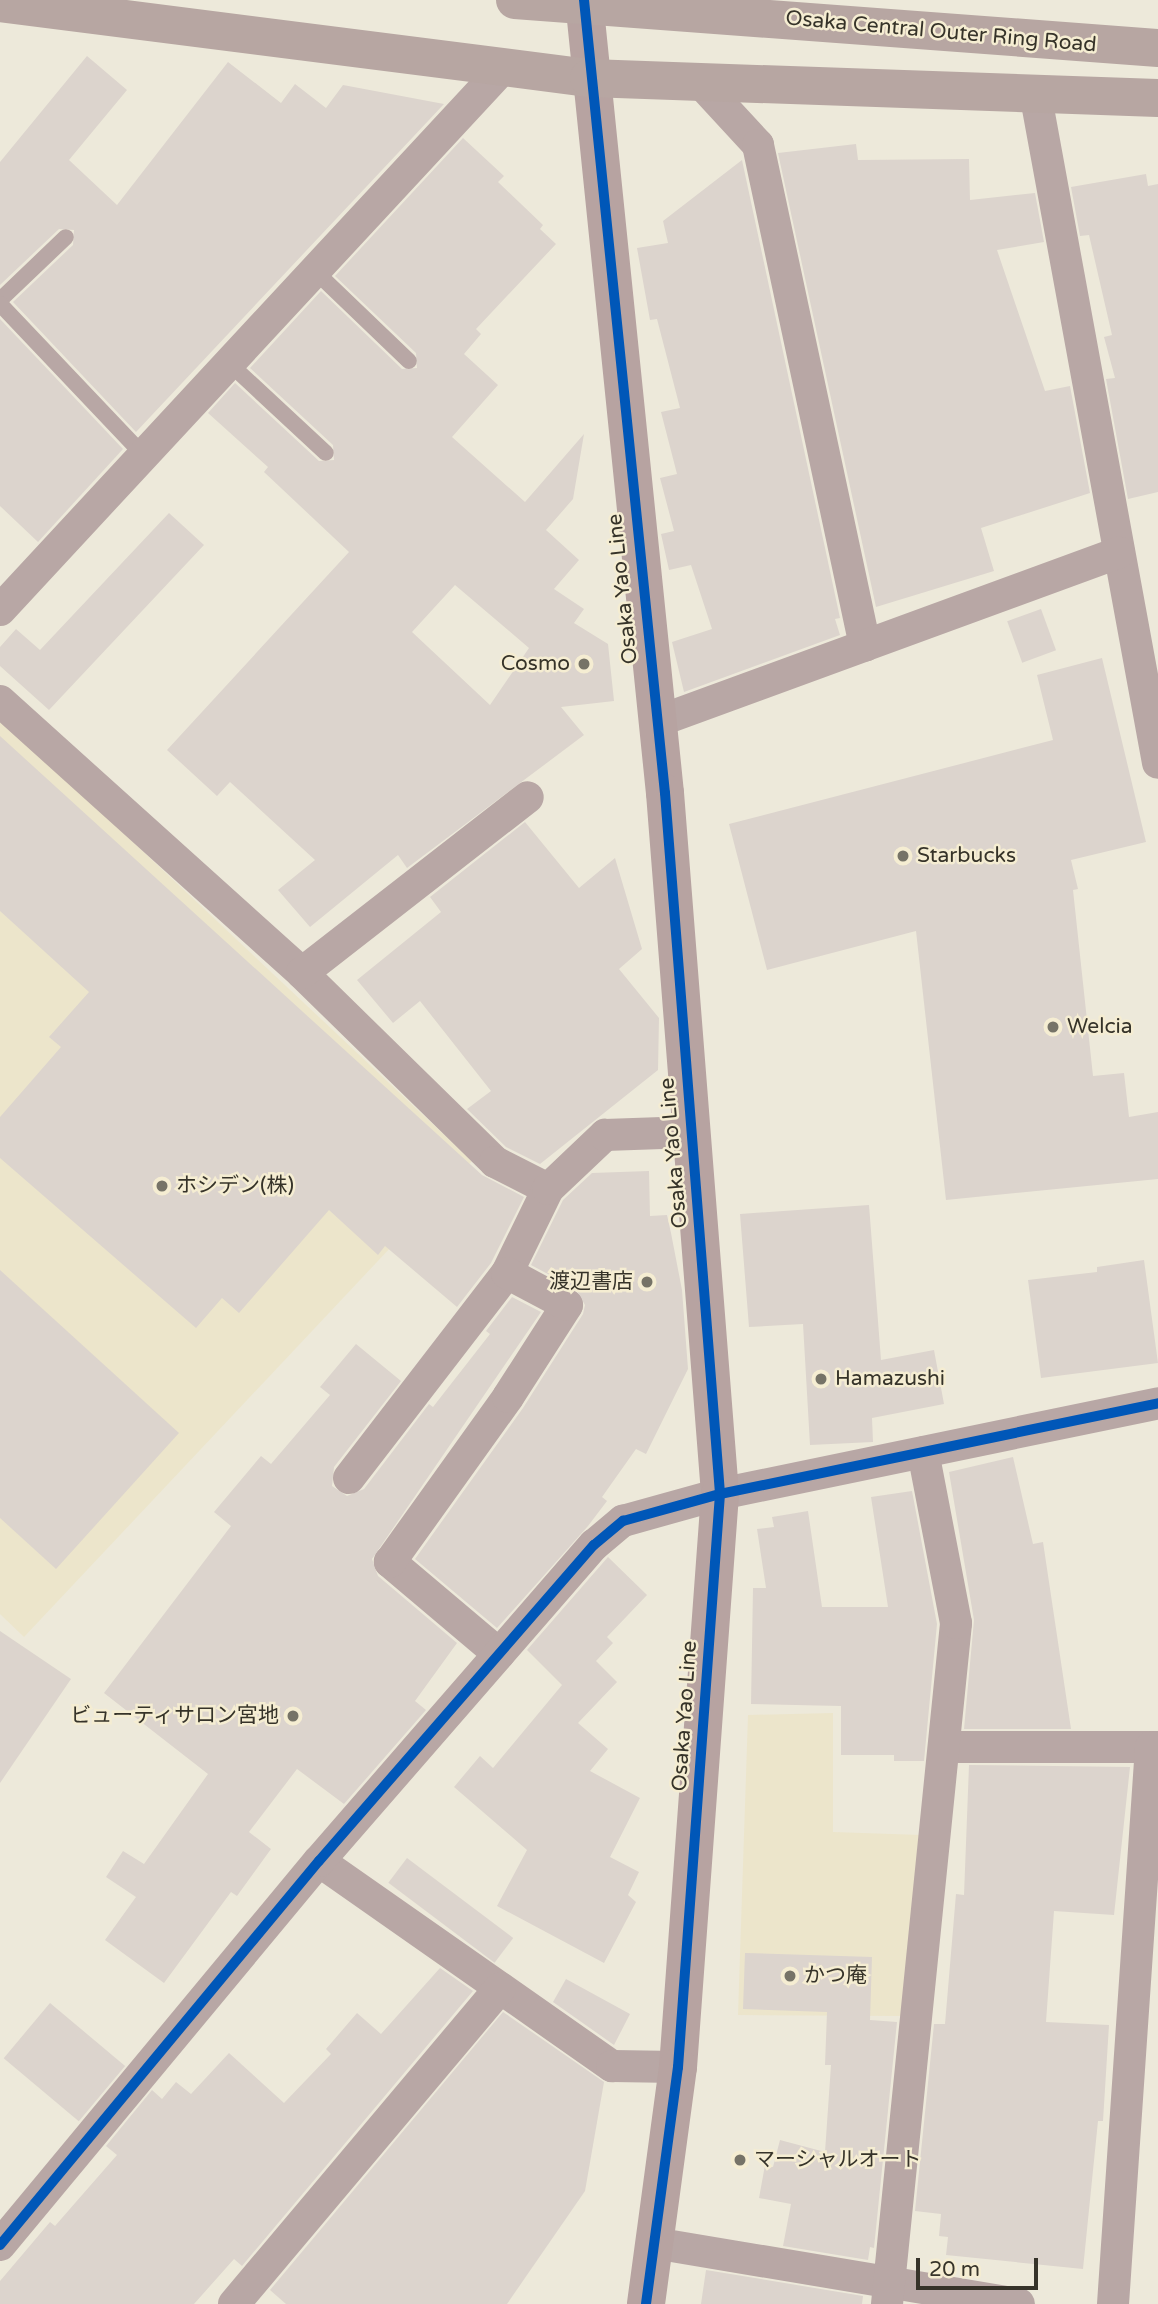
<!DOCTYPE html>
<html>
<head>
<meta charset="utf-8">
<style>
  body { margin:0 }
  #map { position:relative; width:1158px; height:2304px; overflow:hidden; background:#ede9da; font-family:"Varela Round","Noto Sans JP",sans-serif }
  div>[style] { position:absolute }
  .built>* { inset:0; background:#ece5cb }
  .building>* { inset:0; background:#dcd4cd; transform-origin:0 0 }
  .lane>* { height:16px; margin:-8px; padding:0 8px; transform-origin:8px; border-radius:8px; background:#b8a7a5 }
  .street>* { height:32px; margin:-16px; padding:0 16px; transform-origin:16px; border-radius:16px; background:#b8a7a5 }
  .secondary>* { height:38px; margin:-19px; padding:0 19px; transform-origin:19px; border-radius:19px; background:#b7a3a1 }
  .primary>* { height:38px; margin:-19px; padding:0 19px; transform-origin:19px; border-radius:19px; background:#b7a6a2 }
  .primary-bridge>* { height:38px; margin:-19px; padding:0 19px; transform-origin:19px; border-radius:19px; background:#b7a6a2 }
  .cycleway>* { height:10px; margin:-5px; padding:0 5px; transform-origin:5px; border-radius:5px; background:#0057b8 }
  .dots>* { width:19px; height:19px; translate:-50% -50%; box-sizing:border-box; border:4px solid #f5edd2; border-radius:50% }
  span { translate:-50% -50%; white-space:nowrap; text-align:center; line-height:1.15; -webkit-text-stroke:5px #f5edd2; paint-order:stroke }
  .street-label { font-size:21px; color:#363329 }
  .poi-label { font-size:21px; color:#363329 }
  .right { translate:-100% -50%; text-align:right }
  .left { translate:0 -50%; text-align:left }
  .scale { position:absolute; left:916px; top:2258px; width:122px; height:32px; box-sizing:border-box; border:4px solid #363329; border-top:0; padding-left:9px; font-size:21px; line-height:24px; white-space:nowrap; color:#363329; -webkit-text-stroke:5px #f5edd2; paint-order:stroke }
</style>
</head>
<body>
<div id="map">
  <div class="built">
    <div style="clip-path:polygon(0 717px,472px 1161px,24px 1637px,0 1614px)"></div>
    <div style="clip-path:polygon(833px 1713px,833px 1832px,921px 1835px,908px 2016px,738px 2015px,748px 1715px)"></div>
  </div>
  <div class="building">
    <div style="clip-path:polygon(87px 56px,127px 90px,69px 160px,117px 205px,228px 62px,281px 103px,295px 84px,326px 108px,343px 85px,444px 104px,136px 432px,13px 302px,73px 245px,74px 230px,59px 229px,0 285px,0 162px)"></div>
    <div style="clip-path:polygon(evenodd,463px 138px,504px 176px,498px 182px,543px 225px,540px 229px,556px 244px,476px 329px,481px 334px,464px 354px,498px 385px,452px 437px,525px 502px,584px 434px,573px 499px,546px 530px,579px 560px,554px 589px,584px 609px,574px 623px,608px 644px,614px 701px,561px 707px,584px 735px,407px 868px,398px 855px,310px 927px,278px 890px,315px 860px,230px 782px,217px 796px,167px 750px,349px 552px,264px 472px,268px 467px,208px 413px,235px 383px,319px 461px,334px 460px,333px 445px,250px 368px,321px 291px,402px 369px,417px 368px,416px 353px,335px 276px,463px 138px,455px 585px,529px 648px,490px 705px,412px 632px,455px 585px)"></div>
    <div style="clip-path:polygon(856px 144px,858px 160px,969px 159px,970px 200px,1035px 193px,1044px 242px,997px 250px,1045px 391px,1070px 386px,1090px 493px,981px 528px,994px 571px,876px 607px,778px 153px)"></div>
    <div style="clip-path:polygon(742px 160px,840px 618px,835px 619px,840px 635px,684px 692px,672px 642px,712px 629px,691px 565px,669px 570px,661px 534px,674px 531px,660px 478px,677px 474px,661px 412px,680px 408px,657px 319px,650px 320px,637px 248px,668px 243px,663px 221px)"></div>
    <div style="clip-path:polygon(1146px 174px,1148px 186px,1158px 184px,1158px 492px,1128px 499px,1106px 379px,1115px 378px,1104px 337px,1112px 335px,1089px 235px,1080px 236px,1071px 187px)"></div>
    <div style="clip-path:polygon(0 319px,123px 449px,38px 542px,0 506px)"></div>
    <div style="clip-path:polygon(169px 513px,204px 545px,49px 710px,0 666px,0 647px,16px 629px,40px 650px)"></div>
    <div style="left:1041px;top:609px;width:44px;height:36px;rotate:70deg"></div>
    <div style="clip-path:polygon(1102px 658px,1146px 842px,1071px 860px,1078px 889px,1073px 890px,1093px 1076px,1124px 1073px,1129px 1117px,1158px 1112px,1158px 1179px,946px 1200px,916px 931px,767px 970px,729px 824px,1053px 740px,1037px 675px)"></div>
    <div style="clip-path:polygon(0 736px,482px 1175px,524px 1197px,491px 1263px,457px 1307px,385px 1246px,378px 1255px,329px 1210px,239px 1313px,222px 1298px,196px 1328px,0 1158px,0 1117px,61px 1047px,49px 1037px,89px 992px,0 911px)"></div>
    <div style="clip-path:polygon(525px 822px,579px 888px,615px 858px,642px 949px,619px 969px,659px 1018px,658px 1070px,540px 1164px,506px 1147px,467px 1109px,491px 1091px,420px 1001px,393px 1023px,357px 980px,441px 912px,430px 897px)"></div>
    <div style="clip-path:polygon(649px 1171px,650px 1216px,667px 1215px,671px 1233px,682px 1290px,688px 1369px,646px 1454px,636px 1449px,602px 1497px,607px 1501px,588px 1526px,497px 1628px,415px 1559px,523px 1408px,583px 1314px,585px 1305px,576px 1289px,531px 1265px,563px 1200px,592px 1173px)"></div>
    <div style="clip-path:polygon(869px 1205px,881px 1360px,934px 1350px,944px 1404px,872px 1418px,873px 1442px,810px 1445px,803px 1324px,749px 1327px,740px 1214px)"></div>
    <div style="clip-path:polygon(1144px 1260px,1158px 1363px,1041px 1378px,1028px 1280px,1097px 1272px,1097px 1267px)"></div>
    <div style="clip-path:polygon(0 1270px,179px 1433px,56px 1569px,0 1518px)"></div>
    <div style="clip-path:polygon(512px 1297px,541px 1312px,372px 1559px,378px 1576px,457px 1643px,415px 1701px,426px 1710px,344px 1804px,297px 1769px,249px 1832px,271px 1849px,237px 1896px,231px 1892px,164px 1983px,105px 1940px,136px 1897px,106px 1877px,123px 1851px,144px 1864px,208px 1774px,104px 1693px,231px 1526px,214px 1512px,261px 1456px,271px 1464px,330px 1395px,320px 1387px,356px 1344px,401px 1381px,334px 1467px,332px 1486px,347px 1496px,364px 1489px,429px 1404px,433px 1407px,490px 1334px,486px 1331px)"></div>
    <div style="clip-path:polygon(1013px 1457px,1033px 1544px,1043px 1542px,1071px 1729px,964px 1729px,974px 1620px,949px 1472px)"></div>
    <div style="clip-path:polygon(912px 1491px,937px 1624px,924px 1761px,894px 1761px,894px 1755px,841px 1755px,841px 1706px,751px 1704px,753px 1588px,766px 1588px,757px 1529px,774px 1527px,772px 1517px,808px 1511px,822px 1607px,888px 1607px,871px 1497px)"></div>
    <div style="clip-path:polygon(608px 1557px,647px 1595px,607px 1637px,613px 1643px,596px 1661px,617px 1682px,578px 1723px,608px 1749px,590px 1771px,640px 1798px,610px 1857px,639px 1872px,628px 1895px,636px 1902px,604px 1963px,497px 1906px,527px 1850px,454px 1787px,480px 1756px,493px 1768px,562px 1685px,527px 1650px)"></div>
    <div style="clip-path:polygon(0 1631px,71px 1679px,0 1783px)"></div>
    <div style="clip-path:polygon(969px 1765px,1130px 1767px,1114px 1915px,1054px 1911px,1046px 2022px,1109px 2025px,1103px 2121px,1098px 2121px,1083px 2269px,946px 2255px,948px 2237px,939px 2236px,941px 2214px,915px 2211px,934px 2024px,945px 2024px,956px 1894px,964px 1895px)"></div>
    <div style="left:407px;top:1858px;width:133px;height:31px;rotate:37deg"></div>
    <div style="clip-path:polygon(745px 1953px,872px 1957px,870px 2020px,897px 2022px,874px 2248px,870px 2247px,868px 2260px,783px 2246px,791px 2204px,759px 2198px,765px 2165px,773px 2167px,780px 2140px,825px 2152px,831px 2065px,825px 2065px,827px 2012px,743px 2009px)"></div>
    <div style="clip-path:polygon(440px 1968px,473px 1991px,242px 2266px,234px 2259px,194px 2304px,0 2304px,0 2281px,50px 2222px,55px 2226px,117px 2155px,106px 2146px,152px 2090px,162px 2099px,176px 2082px,191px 2094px,229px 2053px,284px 2103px,331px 2054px,326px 2049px,357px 2013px,381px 2034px)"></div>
    <div style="clip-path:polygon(566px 1979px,630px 2014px,614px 2045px,553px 2002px)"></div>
    <div style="left:50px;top:2003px;width:98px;height:72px;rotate:40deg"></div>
    <div style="clip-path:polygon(503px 2012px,604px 2082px,585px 2191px,507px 2304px,286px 2304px,270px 2290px)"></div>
    <div style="clip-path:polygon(706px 2270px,863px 2296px,862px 2304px,701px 2304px)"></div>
  </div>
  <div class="lane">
    <div style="left:315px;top:271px;width:130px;rotate:43.8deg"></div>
    <div style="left:0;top:300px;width:91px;rotate:-43.7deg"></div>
    <div style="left:0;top:304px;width:209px;rotate:46.5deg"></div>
    <div style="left:229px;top:363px;width:132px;rotate:42.9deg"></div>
  </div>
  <div class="street">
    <div style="left:699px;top:81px;width:87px;rotate:47.3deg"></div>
    <div style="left:758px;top:145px;width:512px;rotate:77.94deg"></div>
    <div style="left:1035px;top:92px;width:682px;rotate:79.61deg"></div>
    <div style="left:0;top:610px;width:739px;rotate:-47.14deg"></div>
    <div style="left:0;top:701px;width:406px;rotate:42deg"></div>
    <div style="left:302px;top:973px;width:270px;rotate:44.4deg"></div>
    <div style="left:495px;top:1162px;width:59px;rotate:27deg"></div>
    <div style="left:656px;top:722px;width:493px;rotate:-20.1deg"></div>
    <div style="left:302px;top:973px;width:286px;rotate:-37.9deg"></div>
    <div style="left:349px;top:1478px;width:259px;rotate:-52.4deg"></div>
    <div style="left:507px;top:1273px;width:93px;rotate:-64deg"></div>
    <div style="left:548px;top:1189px;width:79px;rotate:-43.5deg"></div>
    <div style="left:605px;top:1135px;width:86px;rotate:-2deg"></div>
    <div style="left:499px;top:1654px;width:143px;rotate:-139.8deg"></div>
    <div style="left:390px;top:1562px;width:203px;rotate:-54.4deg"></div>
    <div style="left:508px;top:1397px;width:109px;rotate:-57.3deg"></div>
    <div style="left:567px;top:1305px;width:68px;rotate:-151.9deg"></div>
    <div style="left:946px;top:1747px;width:212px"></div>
    <div style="left:319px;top:1861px;width:358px;rotate:35deg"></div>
    <div style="left:612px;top:2066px;width:66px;rotate:0.9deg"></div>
    <div style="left:654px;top:2243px;width:370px;rotate:9.5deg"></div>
    <div style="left:0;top:2245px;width:499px;rotate:-50.3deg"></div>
    <div style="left:319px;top:1861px;width:419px;rotate:-49deg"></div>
    <div style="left:594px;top:1545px;width:38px;rotate:-40deg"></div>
    <div style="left:623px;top:1521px;width:101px;rotate:-15.6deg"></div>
    <div style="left:720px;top:1494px;width:447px;rotate:-11.7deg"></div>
    <div style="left:234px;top:2304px;width:413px;rotate:-49.9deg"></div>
    <div style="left:887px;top:2304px;width:684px;rotate:-84.21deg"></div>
    <div style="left:956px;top:1623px;width:174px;rotate:-100.9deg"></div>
    <div style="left:1113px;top:2304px;width:558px;rotate:-86.1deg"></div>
  </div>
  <div class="secondary">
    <div style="left:584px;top:0;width:797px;rotate:84.17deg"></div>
    <div style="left:665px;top:793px;width:703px;rotate:85.51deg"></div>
    <div style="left:720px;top:1494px;width:575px;rotate:94.19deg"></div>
    <div style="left:678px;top:2067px;width:239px;rotate:97.7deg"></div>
  </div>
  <div class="primary">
    <div style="left:0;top:3px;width:594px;rotate:7.26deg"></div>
    <div style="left:589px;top:78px;width:569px;rotate:2.01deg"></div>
  </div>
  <div class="primary-bridge">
    <div style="left:515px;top:0;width:645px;rotate:4.27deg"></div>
  </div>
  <div class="cycleway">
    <div style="left:584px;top:0;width:797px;rotate:84.17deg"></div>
    <div style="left:665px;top:793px;width:703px;rotate:85.51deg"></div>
    <div style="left:720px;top:1494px;width:575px;rotate:94.19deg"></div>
    <div style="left:678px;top:2067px;width:239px;rotate:97.7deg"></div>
    <div style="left:0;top:2245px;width:499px;rotate:-50.3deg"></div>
    <div style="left:319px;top:1861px;width:419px;rotate:-49deg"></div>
    <div style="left:594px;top:1545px;width:38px;rotate:-40deg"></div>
    <div style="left:623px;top:1521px;width:101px;rotate:-15.6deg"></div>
    <div style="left:720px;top:1494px;width:447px;rotate:-11.7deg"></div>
  </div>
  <div class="dots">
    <div style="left:584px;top:664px;background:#767367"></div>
    <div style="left:903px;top:856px;background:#767367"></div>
    <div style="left:1053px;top:1027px;background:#767367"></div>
    <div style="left:162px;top:1186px;background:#767367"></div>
    <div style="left:647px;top:1282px;background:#767367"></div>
    <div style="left:821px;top:1379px;background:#767367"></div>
    <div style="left:293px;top:1716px;background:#767367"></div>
    <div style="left:790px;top:1976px;background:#767367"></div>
    <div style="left:740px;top:2160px;background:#767367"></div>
  </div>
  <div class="street-label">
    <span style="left:941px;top:32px;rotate:5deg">Osaka Central Outer Ring Road</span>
    <span style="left:623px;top:589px;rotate:-96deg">Osaka Yao Line</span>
    <span style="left:674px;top:1153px;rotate:-95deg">Osaka Yao Line</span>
    <span style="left:685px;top:1716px;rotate:-86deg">Osaka Yao Line</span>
  </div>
  <div class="poi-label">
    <span class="right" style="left:570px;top:664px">Cosmo</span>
    <span class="left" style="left:917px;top:856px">Starbucks</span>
    <span class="left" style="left:1067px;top:1027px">Welcia</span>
    <span class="left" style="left:176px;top:1186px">ホシデン(株)</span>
    <span class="right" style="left:633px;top:1282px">渡辺書店</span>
    <span class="left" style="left:835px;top:1379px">Hamazushi</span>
    <span class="right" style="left:279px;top:1716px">ビューティサロン宮地</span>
    <span class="left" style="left:804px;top:1976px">かつ庵</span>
    <span class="left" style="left:754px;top:2160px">マーシャルオート</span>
  </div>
  <div class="scale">20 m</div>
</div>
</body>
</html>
